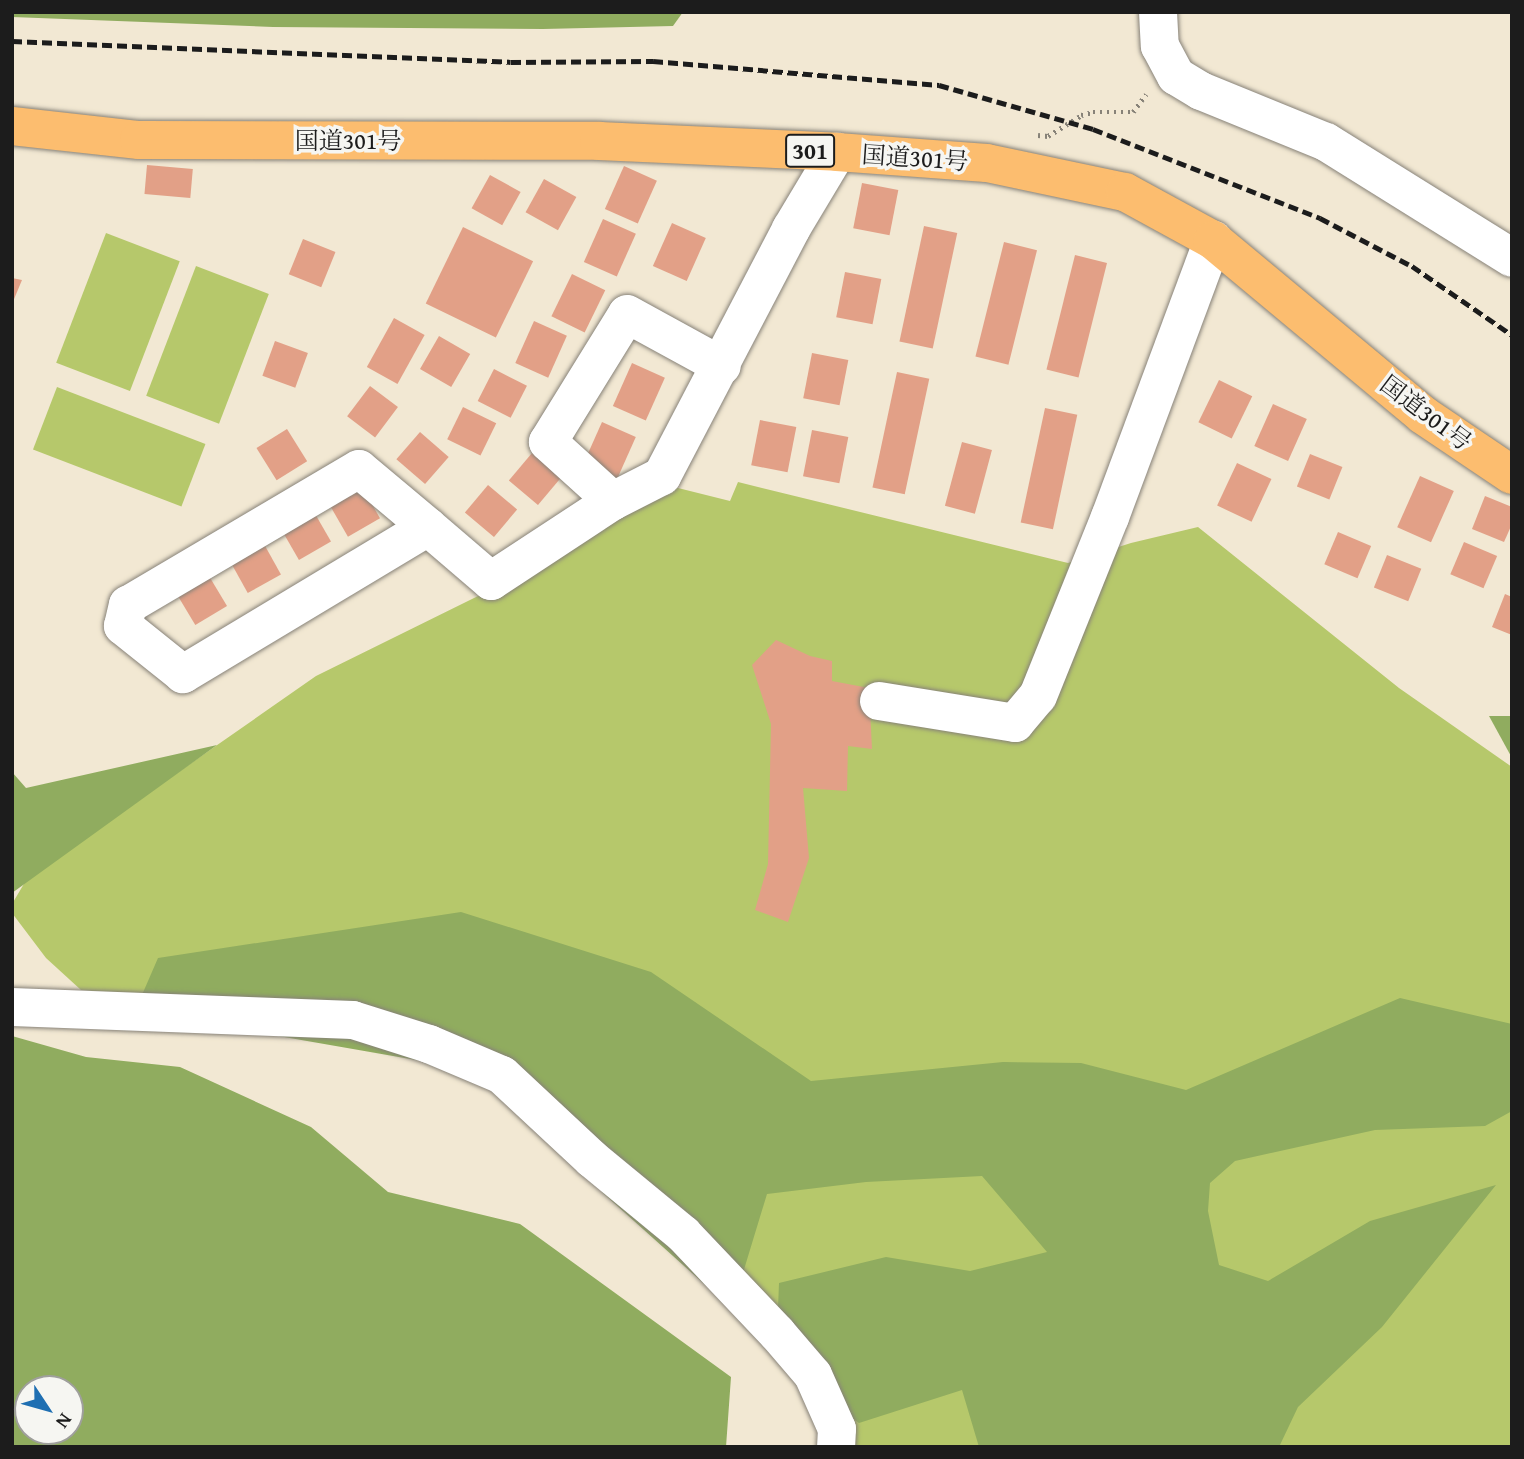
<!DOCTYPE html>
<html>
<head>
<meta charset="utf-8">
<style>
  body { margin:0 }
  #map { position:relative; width:1524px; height:1459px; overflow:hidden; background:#f2e8d3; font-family:"Gentium Book Plus","Noto Serif JP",serif }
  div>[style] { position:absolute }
  .green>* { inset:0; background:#b6c86b; transform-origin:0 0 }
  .forest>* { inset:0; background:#90ac5f }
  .building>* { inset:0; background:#e2a087; transform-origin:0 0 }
  .path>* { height:4.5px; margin-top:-2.25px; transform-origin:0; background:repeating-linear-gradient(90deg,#878278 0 2px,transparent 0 7px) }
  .roads { filter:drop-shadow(0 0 2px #878278) drop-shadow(0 0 2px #878278) }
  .minor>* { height:38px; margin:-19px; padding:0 19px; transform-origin:19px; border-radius:19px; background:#fff }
  .highway>* { height:38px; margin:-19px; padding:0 19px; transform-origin:19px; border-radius:19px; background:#fcbd6f }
  .rail>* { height:5px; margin-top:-2.5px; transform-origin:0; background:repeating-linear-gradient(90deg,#1c1c1c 0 10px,transparent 0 15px) }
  span { translate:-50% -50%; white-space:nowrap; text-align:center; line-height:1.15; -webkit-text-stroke:7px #f6f6f2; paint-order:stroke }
  .shield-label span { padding:2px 5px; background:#f6f6f2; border:2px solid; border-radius:5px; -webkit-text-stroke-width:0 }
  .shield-label { font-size:23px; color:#1c1c1c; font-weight:700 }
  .street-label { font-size:24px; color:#1c1c1c }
  .frame { position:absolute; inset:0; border:14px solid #1c1c1c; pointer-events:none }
  .north { position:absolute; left:14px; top:1375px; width:70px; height:70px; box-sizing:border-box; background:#f6f6f2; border:2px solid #9f9f9c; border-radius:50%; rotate:126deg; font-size:19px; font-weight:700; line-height:28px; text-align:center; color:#1c1c1c }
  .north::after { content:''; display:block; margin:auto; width:24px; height:32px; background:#1f6fb2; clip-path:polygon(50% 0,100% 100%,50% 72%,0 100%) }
</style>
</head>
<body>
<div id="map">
  <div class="green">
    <div style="left:106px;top:233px;width:79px;height:139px;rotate:21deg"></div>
    <div style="left:196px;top:266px;width:78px;height:139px;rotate:21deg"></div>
    <div style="left:57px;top:387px;width:159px;height:67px;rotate:21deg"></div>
    <div style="clip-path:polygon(738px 482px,1068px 563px,1131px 543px,1198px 527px,1399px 688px,1512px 767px,1512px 1447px,848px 1447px,835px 1399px,518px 1062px,179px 998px,81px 990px,46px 958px,12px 913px,12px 904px,28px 877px,316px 676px,529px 571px,670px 486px,730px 501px)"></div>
  </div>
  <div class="forest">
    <div style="clip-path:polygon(12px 12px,683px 12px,673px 26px,543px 29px,273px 27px,12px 17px)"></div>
    <div style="clip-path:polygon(1489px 716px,1512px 716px,1512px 758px)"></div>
    <div style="clip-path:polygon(217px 745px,12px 893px,12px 772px,26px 788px)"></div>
    <div style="clip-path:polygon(461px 912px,651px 972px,811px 1081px,1003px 1062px,1081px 1063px,1186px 1090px,1400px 998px,1512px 1024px,1512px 1111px,1485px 1126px,1375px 1130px,1235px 1161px,1210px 1183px,1208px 1211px,1219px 1265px,1268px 1281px,1370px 1221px,1496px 1185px,1382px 1327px,1298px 1407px,1279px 1447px,979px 1447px,962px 1390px,859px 1423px,809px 1386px,777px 1333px,779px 1283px,886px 1257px,970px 1271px,1047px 1252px,982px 1176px,866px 1182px,767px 1194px,732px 1309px,604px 1194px,502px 1075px,135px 1011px,158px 958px)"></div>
    <div style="clip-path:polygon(evenodd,12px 1036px,86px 1057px,180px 1067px,311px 1127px,388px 1192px,520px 1224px,731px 1377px,726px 1447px,12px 1447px,12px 1036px,70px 1389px,70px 1431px,28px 1431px,28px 1389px,70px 1389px)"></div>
  </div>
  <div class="building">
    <div style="left:147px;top:165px;width:46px;height:29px;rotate:5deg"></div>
    <div style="left:624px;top:166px;width:36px;height:47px;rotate:24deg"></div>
    <div style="left:490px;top:175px;width:35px;height:38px;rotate:29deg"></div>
    <div style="left:544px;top:179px;width:37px;height:38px;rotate:29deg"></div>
    <div style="left:862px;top:183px;width:37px;height:46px;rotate:11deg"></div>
    <div style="left:603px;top:219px;width:36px;height:47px;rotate:24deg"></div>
    <div style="left:672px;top:223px;width:37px;height:47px;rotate:24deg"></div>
    <div style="left:924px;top:226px;width:34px;height:118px;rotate:12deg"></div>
    <div style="left:463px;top:227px;width:78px;height:85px;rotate:26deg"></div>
    <div style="left:303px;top:239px;width:35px;height:38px;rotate:22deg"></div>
    <div style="left:1004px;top:242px;width:34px;height:118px;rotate:14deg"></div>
    <div style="left:1075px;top:255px;width:33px;height:118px;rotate:14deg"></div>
    <div style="left:845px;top:272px;width:37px;height:46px;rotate:11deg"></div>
    <div style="left:572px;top:274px;width:37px;height:47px;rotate:26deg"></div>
    <div style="clip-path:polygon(12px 278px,22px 280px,12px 304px)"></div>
    <div style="left:394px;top:318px;width:35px;height:56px;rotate:29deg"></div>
    <div style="left:534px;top:321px;width:36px;height:46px;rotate:24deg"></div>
    <div style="left:439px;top:336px;width:36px;height:38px;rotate:30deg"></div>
    <div style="left:275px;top:341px;width:35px;height:37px;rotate:20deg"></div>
    <div style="left:812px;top:353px;width:37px;height:46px;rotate:11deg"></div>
    <div style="left:632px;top:363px;width:36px;height:47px;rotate:24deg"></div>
    <div style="left:494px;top:369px;width:37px;height:36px;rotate:27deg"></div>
    <div style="left:897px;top:372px;width:33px;height:118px;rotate:12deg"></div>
    <div style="left:1219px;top:380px;width:37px;height:47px;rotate:26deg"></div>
    <div style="left:370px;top:386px;width:35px;height:38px;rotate:37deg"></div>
    <div style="left:1273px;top:404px;width:37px;height:46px;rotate:24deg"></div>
    <div style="left:463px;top:407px;width:37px;height:36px;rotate:26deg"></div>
    <div style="left:1045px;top:408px;width:33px;height:117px;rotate:12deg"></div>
    <div style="left:760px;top:420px;width:37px;height:46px;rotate:11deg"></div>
    <div style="left:602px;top:422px;width:37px;height:46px;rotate:24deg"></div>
    <div style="left:287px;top:429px;width:38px;height:36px;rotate:58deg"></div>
    <div style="left:812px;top:430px;width:37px;height:47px;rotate:11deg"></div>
    <div style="left:420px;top:432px;width:38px;height:36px;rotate:41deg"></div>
    <div style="left:962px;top:442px;width:31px;height:66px;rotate:15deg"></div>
    <div style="left:532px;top:453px;width:38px;height:36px;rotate:40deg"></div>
    <div style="left:1310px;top:454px;width:35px;height:35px;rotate:22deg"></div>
    <div style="left:1237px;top:463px;width:38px;height:47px;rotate:25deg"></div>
    <div style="left:1420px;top:476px;width:37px;height:56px;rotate:24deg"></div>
    <div style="left:488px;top:485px;width:38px;height:36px;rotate:40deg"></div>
    <div style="left:362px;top:487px;width:36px;height:37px;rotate:60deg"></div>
    <div style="clip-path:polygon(1485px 496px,1512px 507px,1512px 524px,1504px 542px,1472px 529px)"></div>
    <div style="left:314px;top:512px;width:34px;height:37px;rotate:60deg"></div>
    <div style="left:1338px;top:532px;width:36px;height:35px;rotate:23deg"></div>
    <div style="left:1464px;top:542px;width:36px;height:35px;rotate:23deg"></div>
    <div style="left:264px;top:544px;width:35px;height:38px;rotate:61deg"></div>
    <div style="left:1387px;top:555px;width:37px;height:35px;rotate:22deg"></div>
    <div style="left:209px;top:576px;width:35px;height:37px;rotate:59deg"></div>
    <div style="clip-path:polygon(1505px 594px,1512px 597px,1512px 635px,1492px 627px)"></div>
    <div style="clip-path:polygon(776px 640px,810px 656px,832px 661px,832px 681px,869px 688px,872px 749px,848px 746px,847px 791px,803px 788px,809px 858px,788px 922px,755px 910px,768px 864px,771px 724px,752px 665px)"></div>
  </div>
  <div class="path">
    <div style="left:1038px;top:135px;width:10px;rotate:6deg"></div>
    <div style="left:1048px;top:136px;width:39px;rotate:-32deg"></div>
    <div style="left:1081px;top:115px;width:12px;rotate:-14deg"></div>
    <div style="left:1093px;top:112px;width:40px"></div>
    <div style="left:1133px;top:112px;width:22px;rotate:-54deg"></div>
  </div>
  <div class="roads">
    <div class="minor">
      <div style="left:1158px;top:12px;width:34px;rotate:87deg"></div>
      <div style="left:1160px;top:46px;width:34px;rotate:62deg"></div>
      <div style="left:1176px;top:76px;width:29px;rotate:31deg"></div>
      <div style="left:1201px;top:91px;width:135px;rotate:22.2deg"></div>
      <div style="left:1326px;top:142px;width:219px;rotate:31.9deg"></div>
      <div style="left:613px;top:501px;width:88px;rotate:-137.8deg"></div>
      <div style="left:548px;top:442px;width:150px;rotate:-58.3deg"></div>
      <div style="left:627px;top:314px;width:108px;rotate:28.7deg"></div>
      <div style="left:428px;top:527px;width:286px;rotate:149deg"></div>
      <div style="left:183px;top:674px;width:77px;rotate:-141.3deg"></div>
      <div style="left:123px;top:626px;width:22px;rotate:-77deg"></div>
      <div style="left:128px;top:605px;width:268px;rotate:-30.5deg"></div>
      <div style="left:359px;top:469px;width:90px;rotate:40deg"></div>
      <div style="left:428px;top:527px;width:83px;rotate:40.6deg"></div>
      <div style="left:491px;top:581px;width:146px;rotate:-33.3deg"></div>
      <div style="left:613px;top:501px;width:55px;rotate:-27deg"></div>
      <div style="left:662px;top:476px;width:279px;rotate:-62.4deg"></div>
      <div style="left:791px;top:229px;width:90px;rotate:-59.1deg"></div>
      <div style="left:879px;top:701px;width:138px;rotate:9.2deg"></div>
      <div style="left:1015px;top:723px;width:35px;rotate:-50deg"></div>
      <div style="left:1038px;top:696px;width:193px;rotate:-68.1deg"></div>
      <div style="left:1110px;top:517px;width:296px;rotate:-69.6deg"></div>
      <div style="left:12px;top:1007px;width:341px;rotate:2.2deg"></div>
      <div style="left:353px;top:1020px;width:80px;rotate:17.5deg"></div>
      <div style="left:429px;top:1044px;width:79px;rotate:23deg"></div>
      <div style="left:502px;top:1075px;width:123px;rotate:43deg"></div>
      <div style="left:592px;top:1159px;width:118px;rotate:39.5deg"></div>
      <div style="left:683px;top:1234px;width:137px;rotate:46.5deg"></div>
      <div style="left:777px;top:1333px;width:55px;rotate:49.4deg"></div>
      <div style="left:813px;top:1375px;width:59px;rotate:66deg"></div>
      <div style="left:837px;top:1429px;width:18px;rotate:93deg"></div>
    </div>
    <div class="highway">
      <div style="left:12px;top:126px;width:128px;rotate:6.3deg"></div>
      <div style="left:139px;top:140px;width:460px;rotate:0.1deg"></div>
      <div style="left:599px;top:141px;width:238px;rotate:2.6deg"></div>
      <div style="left:837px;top:152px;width:150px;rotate:4.2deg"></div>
      <div style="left:987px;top:163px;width:141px;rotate:11.9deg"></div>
      <div style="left:1125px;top:192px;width:100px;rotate:28.6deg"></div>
      <div style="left:1213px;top:240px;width:273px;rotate:39.8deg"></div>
      <div style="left:1423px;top:415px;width:107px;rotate:34deg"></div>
    </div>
  </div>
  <div class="rail">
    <div style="left:12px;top:41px;width:499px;rotate:2.4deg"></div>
    <div style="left:511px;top:62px;width:142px;rotate:-0.4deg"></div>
    <div style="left:653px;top:61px;width:287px;rotate:4.8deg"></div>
    <div style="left:939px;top:85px;width:160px;rotate:15.9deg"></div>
    <div style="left:1093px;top:129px;width:244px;rotate:21.4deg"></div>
    <div style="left:1320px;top:218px;width:104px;rotate:27.6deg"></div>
    <div style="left:1412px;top:266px;width:121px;rotate:34.6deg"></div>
  </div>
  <div class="shield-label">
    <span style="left:810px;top:151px">301</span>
  </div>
  <div class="street-label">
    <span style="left:348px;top:141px">国道301号</span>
    <span style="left:915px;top:158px;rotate:4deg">国道301号</span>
    <span style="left:1426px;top:413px;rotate:37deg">国道301号</span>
  </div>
  <div class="frame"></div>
  <div class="north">N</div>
</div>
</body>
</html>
